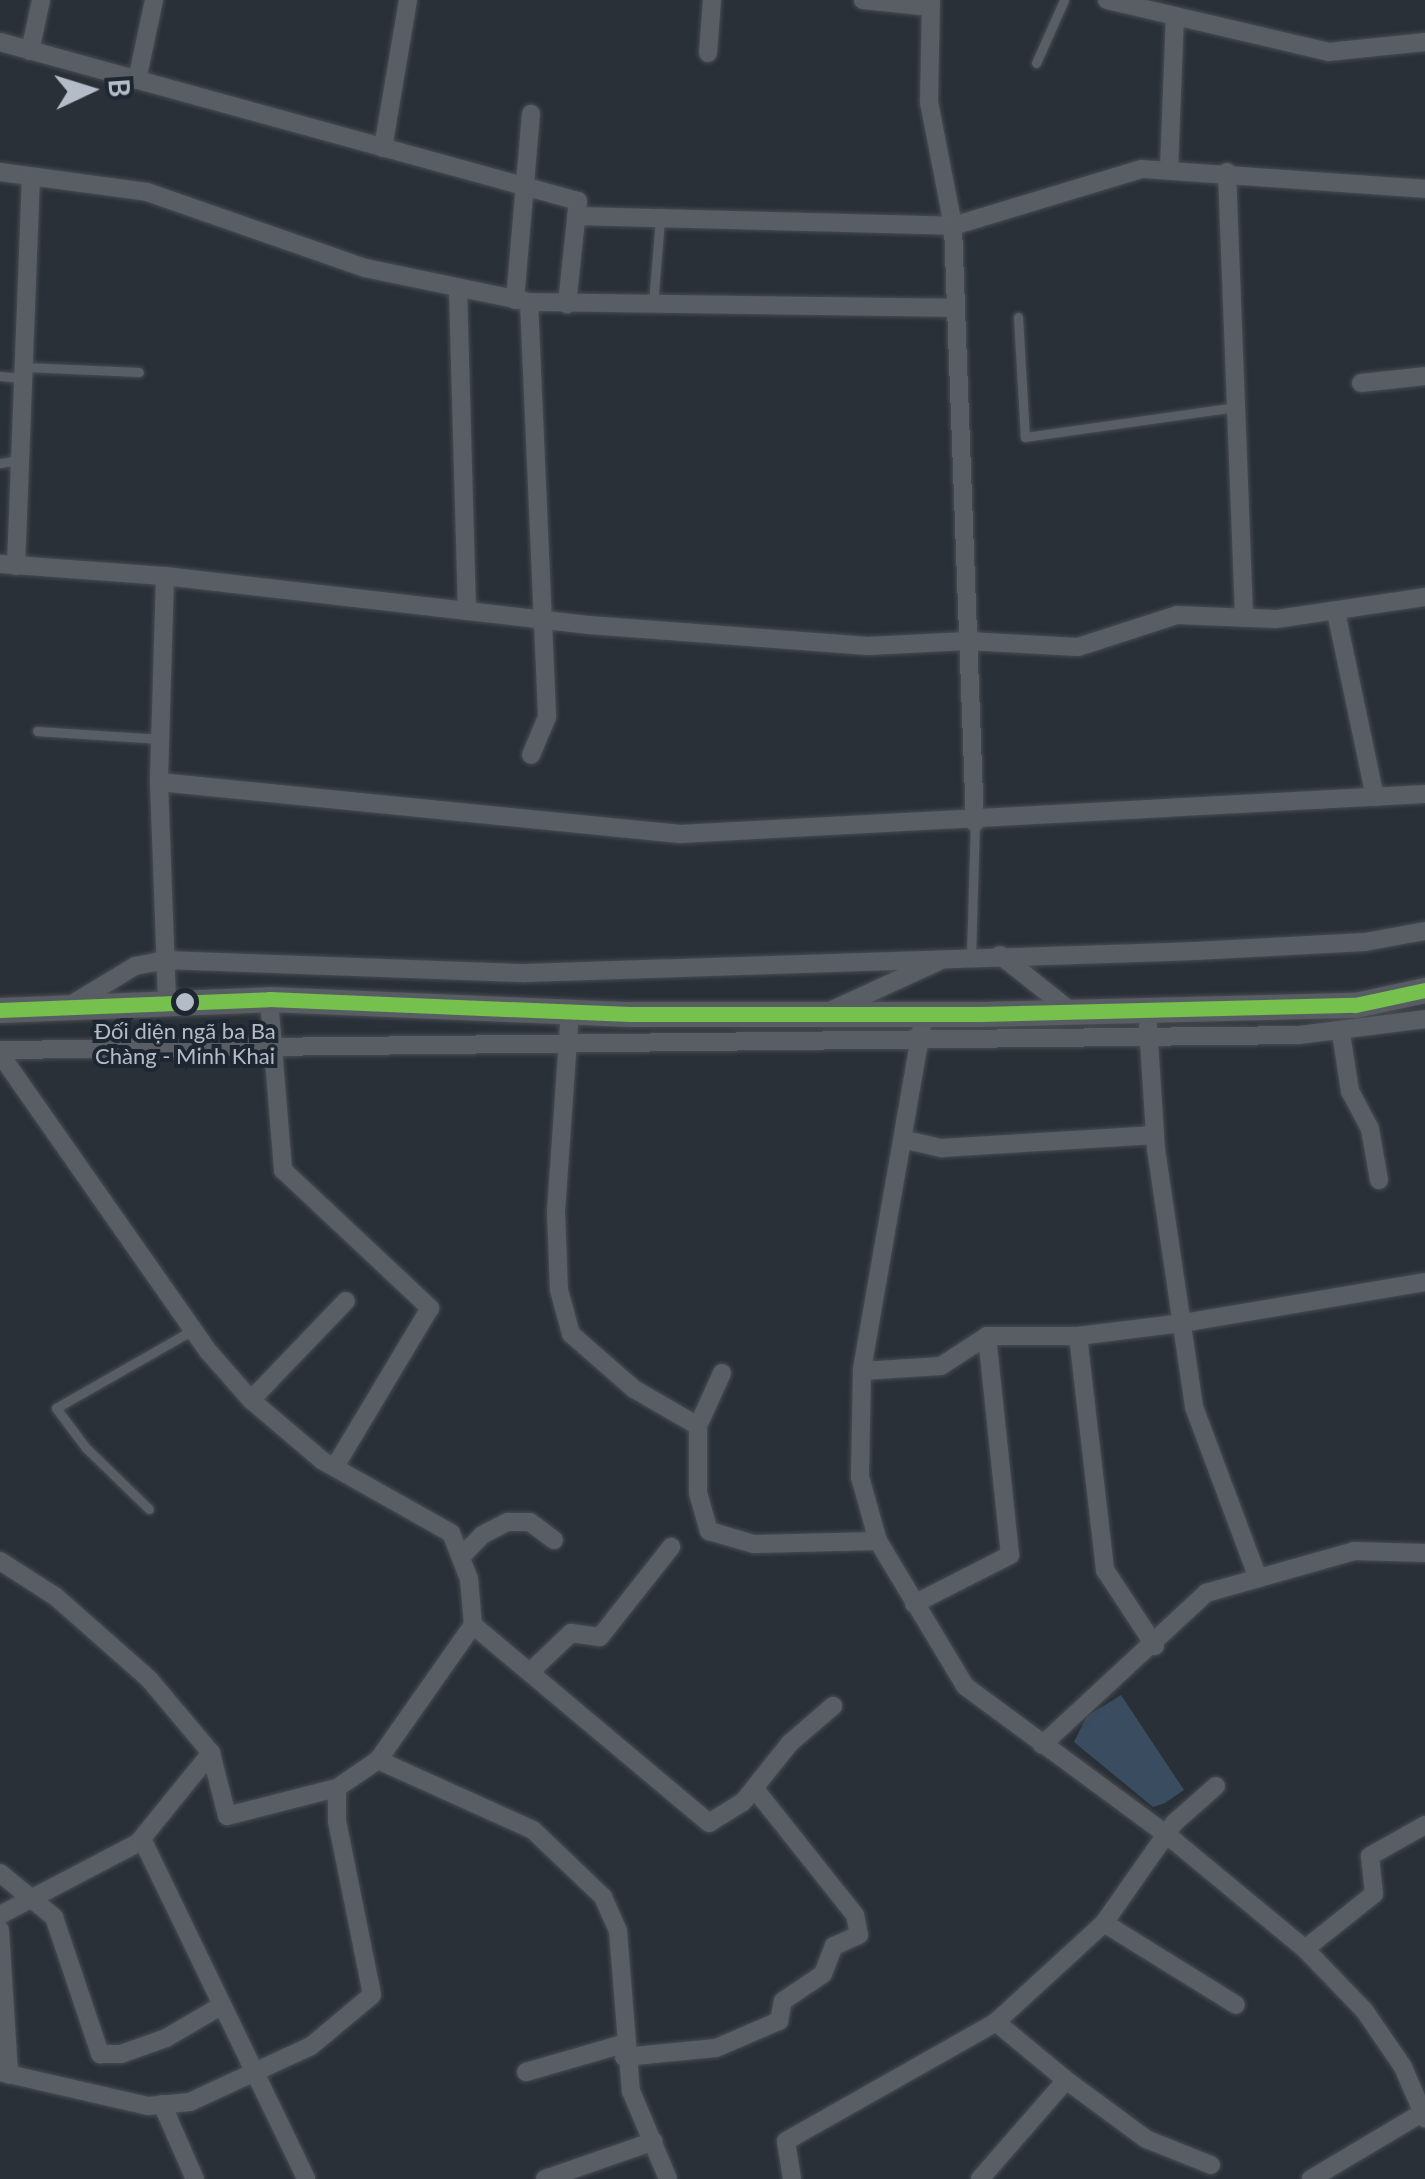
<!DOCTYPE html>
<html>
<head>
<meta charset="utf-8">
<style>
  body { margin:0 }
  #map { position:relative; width:1425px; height:2179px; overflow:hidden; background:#2a3037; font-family:Lato,sans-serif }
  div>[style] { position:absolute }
  .water>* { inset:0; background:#394c60 }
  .roads { filter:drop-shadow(0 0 2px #484c52) drop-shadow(0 0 2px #484c52) }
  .lane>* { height:9px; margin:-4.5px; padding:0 4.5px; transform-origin:4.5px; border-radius:4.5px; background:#595e65 }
  .street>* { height:18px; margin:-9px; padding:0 9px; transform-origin:9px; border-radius:9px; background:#595e65 }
  .secondary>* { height:25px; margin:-12.5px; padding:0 12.5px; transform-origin:12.5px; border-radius:12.5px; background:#585d63 }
  .bus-1>* { height:15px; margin:-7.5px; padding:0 7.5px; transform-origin:7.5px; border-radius:7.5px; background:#76c04d }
  .dots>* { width:28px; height:28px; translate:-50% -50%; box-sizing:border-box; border:5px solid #1e2731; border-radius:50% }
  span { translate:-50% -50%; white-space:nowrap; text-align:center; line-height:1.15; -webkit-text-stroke:8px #1e2731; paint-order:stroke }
  .bus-label { font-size:22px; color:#b4bdc7 }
  .north { position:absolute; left:40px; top:40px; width:100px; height:100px; -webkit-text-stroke:8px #1e2731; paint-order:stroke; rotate:86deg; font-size:28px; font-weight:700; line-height:40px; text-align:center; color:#b4bdc7 }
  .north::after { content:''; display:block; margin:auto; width:35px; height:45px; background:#b4bdc7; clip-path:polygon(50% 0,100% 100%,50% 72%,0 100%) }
</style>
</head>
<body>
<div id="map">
  <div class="water">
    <div style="clip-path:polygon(1121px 1695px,1184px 1790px,1165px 1803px,1153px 1807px,1074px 1742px,1087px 1716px)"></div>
  </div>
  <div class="roads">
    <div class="lane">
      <div style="left:1036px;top:63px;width:69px;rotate:-66deg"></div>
      <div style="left:653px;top:305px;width:87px;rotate:-85.4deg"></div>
      <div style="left:1018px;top:317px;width:120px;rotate:86.7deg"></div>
      <div style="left:1025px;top:437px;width:213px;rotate:-8.1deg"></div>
      <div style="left:24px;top:367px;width:115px;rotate:2.5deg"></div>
      <div style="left:0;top:376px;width:22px;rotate:5deg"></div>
      <div style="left:0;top:463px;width:20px;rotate:-9deg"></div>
      <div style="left:37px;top:731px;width:123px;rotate:3.7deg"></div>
      <div style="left:971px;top:956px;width:133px;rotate:-88.3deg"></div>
      <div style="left:149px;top:1509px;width:88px;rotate:-135.9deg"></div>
      <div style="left:86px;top:1448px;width:50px;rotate:-126.9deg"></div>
      <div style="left:56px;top:1408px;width:158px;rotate:-29.7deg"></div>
    </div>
    <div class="street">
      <div style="left:863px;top:0;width:68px;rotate:5.9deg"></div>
      <div style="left:931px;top:0;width:102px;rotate:91.1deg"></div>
      <div style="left:929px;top:102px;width:126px;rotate:79deg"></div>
      <div style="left:953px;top:226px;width:597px;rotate:87.89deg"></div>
      <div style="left:1107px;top:0;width:227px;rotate:13.2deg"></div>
      <div style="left:1328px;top:52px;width:98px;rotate:-5.9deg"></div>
      <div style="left:0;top:42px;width:599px;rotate:15.38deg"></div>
      <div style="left:578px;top:201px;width:104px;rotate:96.1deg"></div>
      <div style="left:30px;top:51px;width:52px;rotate:-77.8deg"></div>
      <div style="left:708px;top:53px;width:53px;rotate:-85.7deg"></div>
      <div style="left:137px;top:80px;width:82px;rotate:-78deg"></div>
      <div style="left:383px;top:148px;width:150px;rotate:-80.4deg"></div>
      <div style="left:1169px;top:170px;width:153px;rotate:-87.8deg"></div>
      <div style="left:0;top:172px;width:148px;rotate:7.7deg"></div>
      <div style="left:147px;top:192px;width:231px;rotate:19.2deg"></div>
      <div style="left:365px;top:268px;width:167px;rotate:11.7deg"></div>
      <div style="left:529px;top:302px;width:427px;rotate:0.8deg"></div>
      <div style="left:1227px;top:172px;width:446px;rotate:87.8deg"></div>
      <div style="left:576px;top:216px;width:377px;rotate:1.5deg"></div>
      <div style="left:953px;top:226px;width:197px;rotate:-16.8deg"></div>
      <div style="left:1142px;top:169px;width:284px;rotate:4deg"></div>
      <div style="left:458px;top:289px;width:322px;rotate:88.4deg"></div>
      <div style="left:515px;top:300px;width:187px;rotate:-85.1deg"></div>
      <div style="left:529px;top:302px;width:415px;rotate:87.5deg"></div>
      <div style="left:547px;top:717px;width:41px;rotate:112.8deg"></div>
      <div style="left:1361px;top:383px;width:64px;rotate:-6.2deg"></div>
      <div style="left:0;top:564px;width:165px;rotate:4.2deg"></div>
      <div style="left:165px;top:576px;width:427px;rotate:6.6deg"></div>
      <div style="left:589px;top:625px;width:280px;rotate:4.3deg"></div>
      <div style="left:868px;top:646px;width:99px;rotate:-2.9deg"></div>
      <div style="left:967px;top:641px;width:111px;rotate:3.1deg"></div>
      <div style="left:1078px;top:647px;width:104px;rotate:-17.9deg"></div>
      <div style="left:1177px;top:615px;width:99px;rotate:2.3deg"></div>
      <div style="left:1276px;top:619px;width:151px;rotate:-8.4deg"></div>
      <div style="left:16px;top:566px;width:388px;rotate:-87.8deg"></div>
      <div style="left:165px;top:576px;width:206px;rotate:91.7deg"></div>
      <div style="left:159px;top:782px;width:221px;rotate:87.9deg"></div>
      <div style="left:1336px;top:612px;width:189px;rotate:78.1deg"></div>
      <div style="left:159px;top:782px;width:524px;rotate:5.7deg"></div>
      <div style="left:680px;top:834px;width:746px;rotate:-3.07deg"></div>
      <div style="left:1000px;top:955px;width:92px;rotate:38.4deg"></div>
      <div style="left:269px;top:999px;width:172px;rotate:85.3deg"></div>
      <div style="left:283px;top:1170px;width:202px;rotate:43.2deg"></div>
      <div style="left:430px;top:1308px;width:185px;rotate:120.9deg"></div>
      <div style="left:69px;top:1006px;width:77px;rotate:-31.2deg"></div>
      <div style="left:135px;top:966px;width:31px;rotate:-11deg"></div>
      <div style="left:165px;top:960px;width:361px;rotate:2.1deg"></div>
      <div style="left:526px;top:973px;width:669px;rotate:-1.88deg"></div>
      <div style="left:1195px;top:951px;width:170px;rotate:-3deg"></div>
      <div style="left:1365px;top:942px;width:61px;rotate:-10.4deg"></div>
      <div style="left:570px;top:1011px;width:201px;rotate:94deg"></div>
      <div style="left:556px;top:1212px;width:78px;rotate:87.8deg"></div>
      <div style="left:559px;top:1290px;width:46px;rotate:74.7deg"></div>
      <div style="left:571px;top:1334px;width:84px;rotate:41.1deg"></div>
      <div style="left:634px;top:1389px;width:74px;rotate:30deg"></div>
      <div style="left:830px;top:1011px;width:120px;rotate:-24.6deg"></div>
      <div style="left:924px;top:1014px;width:362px;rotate:99.9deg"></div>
      <div style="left:862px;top:1371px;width:106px;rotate:91.1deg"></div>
      <div style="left:860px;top:1477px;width:66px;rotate:74.3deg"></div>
      <div style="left:878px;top:1541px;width:169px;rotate:59deg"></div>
      <div style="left:965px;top:1686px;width:250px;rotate:36.4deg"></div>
      <div style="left:1166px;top:1834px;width:180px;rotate:39.6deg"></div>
      <div style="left:1305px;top:1949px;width:85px;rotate:46deg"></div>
      <div style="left:1364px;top:2010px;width:69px;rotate:55.6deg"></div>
      <div style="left:1403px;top:2067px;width:56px;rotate:66.7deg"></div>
      <div style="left:1148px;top:1026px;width:123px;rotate:86.3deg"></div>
      <div style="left:1156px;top:1149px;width:261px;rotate:81.6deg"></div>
      <div style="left:1194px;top:1407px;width:183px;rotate:69.5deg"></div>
      <div style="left:1341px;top:1033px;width:59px;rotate:81.2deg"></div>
      <div style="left:1350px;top:1091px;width:43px;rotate:62.2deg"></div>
      <div style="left:1370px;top:1129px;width:52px;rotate:80deg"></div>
      <div style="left:0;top:1050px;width:1299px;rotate:-0.66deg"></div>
      <div style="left:1299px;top:1035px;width:127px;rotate:-7.2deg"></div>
      <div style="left:0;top:1054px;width:363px;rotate:55deg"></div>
      <div style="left:208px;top:1351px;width:65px;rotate:48.7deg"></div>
      <div style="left:251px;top:1400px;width:94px;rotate:40.3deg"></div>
      <div style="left:323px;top:1461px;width:147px;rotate:29.4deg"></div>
      <div style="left:451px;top:1533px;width:49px;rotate:68.6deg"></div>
      <div style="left:469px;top:1579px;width:46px;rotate:85deg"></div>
      <div style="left:473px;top:1625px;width:165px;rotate:125.1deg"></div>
      <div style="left:378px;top:1760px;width:50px;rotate:145.7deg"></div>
      <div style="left:337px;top:1788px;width:33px;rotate:90deg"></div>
      <div style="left:337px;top:1821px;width:177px;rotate:78.6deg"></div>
      <div style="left:372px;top:1995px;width:80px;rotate:140.1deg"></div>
      <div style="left:311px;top:2046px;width:133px;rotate:155.2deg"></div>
      <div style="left:190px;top:2102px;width:42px;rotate:174.6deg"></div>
      <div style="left:148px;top:2106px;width:152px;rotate:-167.1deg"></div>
      <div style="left:906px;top:1140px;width:37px;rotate:13deg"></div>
      <div style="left:942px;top:1148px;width:213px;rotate:-3.5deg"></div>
      <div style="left:1078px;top:1336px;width:236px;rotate:83.4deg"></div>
      <div style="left:1105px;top:1570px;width:91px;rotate:56.7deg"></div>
      <div style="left:862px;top:1371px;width:79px;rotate:-3.6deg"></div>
      <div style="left:941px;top:1366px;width:55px;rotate:-33.1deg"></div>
      <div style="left:987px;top:1336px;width:91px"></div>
      <div style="left:1078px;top:1336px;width:106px;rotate:-7.1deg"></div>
      <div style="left:1183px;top:1323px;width:245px;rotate:-9.6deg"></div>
      <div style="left:722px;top:1373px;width:58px;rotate:114.4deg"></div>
      <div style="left:698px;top:1426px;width:67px;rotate:90deg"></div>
      <div style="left:698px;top:1493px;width:40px;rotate:74deg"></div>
      <div style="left:709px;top:1531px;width:47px;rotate:16.1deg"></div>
      <div style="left:754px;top:1544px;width:124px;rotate:-1.4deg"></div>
      <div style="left:251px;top:1400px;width:137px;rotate:-46.2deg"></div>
      <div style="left:461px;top:1557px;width:30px;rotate:-46deg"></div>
      <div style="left:482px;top:1535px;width:29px;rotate:-27deg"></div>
      <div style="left:508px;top:1522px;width:22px"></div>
      <div style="left:530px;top:1522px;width:30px;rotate:37deg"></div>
      <div style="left:0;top:1561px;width:67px;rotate:32.7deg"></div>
      <div style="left:56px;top:1597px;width:124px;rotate:41.4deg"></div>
      <div style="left:149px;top:1679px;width:97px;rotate:50deg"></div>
      <div style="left:211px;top:1753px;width:65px;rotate:75.7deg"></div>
      <div style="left:227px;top:1816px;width:114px;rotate:-14.3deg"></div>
      <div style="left:914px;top:1604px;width:108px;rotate:-27deg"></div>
      <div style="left:1010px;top:1555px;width:220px;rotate:-96deg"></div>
      <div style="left:473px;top:1625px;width:308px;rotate:40deg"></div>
      <div style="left:709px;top:1823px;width:40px;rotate:-32deg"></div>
      <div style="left:743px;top:1802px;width:75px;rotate:-51.5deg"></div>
      <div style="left:790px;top:1743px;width:57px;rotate:-40.7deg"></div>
      <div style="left:530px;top:1672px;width:57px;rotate:-43.6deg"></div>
      <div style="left:571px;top:1633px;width:29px;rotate:8deg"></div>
      <div style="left:600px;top:1637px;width:115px;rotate:-51.7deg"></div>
      <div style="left:1042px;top:1745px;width:224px;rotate:-42.8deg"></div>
      <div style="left:1206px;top:1593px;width:154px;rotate:-15.8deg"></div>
      <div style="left:1354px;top:1551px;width:71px;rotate:1.6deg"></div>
      <div style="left:378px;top:1760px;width:170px;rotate:24.3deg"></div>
      <div style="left:533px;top:1830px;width:97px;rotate:43.7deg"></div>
      <div style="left:603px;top:1897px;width:37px;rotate:66deg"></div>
      <div style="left:618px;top:1931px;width:161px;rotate:85.4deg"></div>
      <div style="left:631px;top:2091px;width:95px;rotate:67.2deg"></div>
      <div style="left:142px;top:1839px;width:377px;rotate:64.2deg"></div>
      <div style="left:0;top:1873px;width:70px;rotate:39.2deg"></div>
      <div style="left:54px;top:1917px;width:145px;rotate:71.4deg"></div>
      <div style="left:100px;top:2054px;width:21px"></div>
      <div style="left:121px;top:2054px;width:48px;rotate:-19.6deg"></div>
      <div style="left:166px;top:2038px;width:61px;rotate:-30.3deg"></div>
      <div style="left:0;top:1915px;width:156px;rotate:-27.6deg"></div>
      <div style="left:138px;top:1843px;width:116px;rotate:-51deg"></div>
      <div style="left:1104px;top:1923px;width:155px;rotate:31.8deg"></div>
      <div style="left:0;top:1930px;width:145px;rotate:86.4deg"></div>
      <div style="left:1305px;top:1949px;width:88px;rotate:-38.6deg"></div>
      <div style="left:1374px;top:1894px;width:38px;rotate:-96deg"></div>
      <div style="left:1370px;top:1856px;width:63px;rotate:-29.4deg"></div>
      <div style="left:624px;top:2057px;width:92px;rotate:-5.6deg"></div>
      <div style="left:716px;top:2048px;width:69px;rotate:-23.2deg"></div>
      <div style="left:779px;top:2021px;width:20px;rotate:-79deg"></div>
      <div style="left:783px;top:2001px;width:48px;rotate:-34deg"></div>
      <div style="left:823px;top:1974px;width:30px;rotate:-69deg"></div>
      <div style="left:834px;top:1946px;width:27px;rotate:-24deg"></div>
      <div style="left:859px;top:1935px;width:20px;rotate:-101deg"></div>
      <div style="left:855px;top:1915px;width:162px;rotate:-128.5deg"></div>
      <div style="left:526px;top:2072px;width:101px;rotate:-16.1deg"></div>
      <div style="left:1066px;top:2080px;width:99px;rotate:36.4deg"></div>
      <div style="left:1146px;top:2139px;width:70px;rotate:21.8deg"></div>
      <div style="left:162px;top:2104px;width:82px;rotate:66.3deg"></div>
      <div style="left:545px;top:2179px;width:115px;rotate:-19.2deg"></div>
      <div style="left:792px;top:2179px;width:38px;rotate:-99deg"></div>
      <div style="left:786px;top:2141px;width:241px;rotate:-29.5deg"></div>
      <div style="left:980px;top:2179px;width:131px;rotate:-49deg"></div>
      <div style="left:1066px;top:2080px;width:91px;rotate:-140.4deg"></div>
      <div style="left:996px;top:2022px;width:147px;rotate:-42.5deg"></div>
      <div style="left:1104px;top:1923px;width:122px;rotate:-55deg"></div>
      <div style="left:1174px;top:1823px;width:56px;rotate:-41.4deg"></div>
      <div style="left:1311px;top:2179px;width:133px;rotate:-30.8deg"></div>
    </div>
    <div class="secondary">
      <div style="left:0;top:1010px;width:269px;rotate:-2.3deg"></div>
      <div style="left:269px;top:999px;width:361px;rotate:2.4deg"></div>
      <div style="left:630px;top:1014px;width:350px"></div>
      <div style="left:980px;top:1014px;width:375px;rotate:-1.4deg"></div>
      <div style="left:1355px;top:1005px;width:72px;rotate:-12.1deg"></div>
    </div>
  </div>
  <div class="bus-1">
    <div style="left:0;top:1010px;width:269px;rotate:-2.3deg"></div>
    <div style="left:269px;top:999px;width:361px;rotate:2.4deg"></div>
    <div style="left:630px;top:1014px;width:350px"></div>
    <div style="left:980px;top:1014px;width:375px;rotate:-1.4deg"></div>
    <div style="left:1355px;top:1005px;width:72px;rotate:-12.1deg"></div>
  </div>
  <div class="dots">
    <div style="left:185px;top:1002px;background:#b4bdc7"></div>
  </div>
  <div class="bus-label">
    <span style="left:185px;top:1043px">Đối diện ngã ba Ba<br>Chàng - Minh Khai</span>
  </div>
  <div class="north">B</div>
</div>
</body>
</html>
